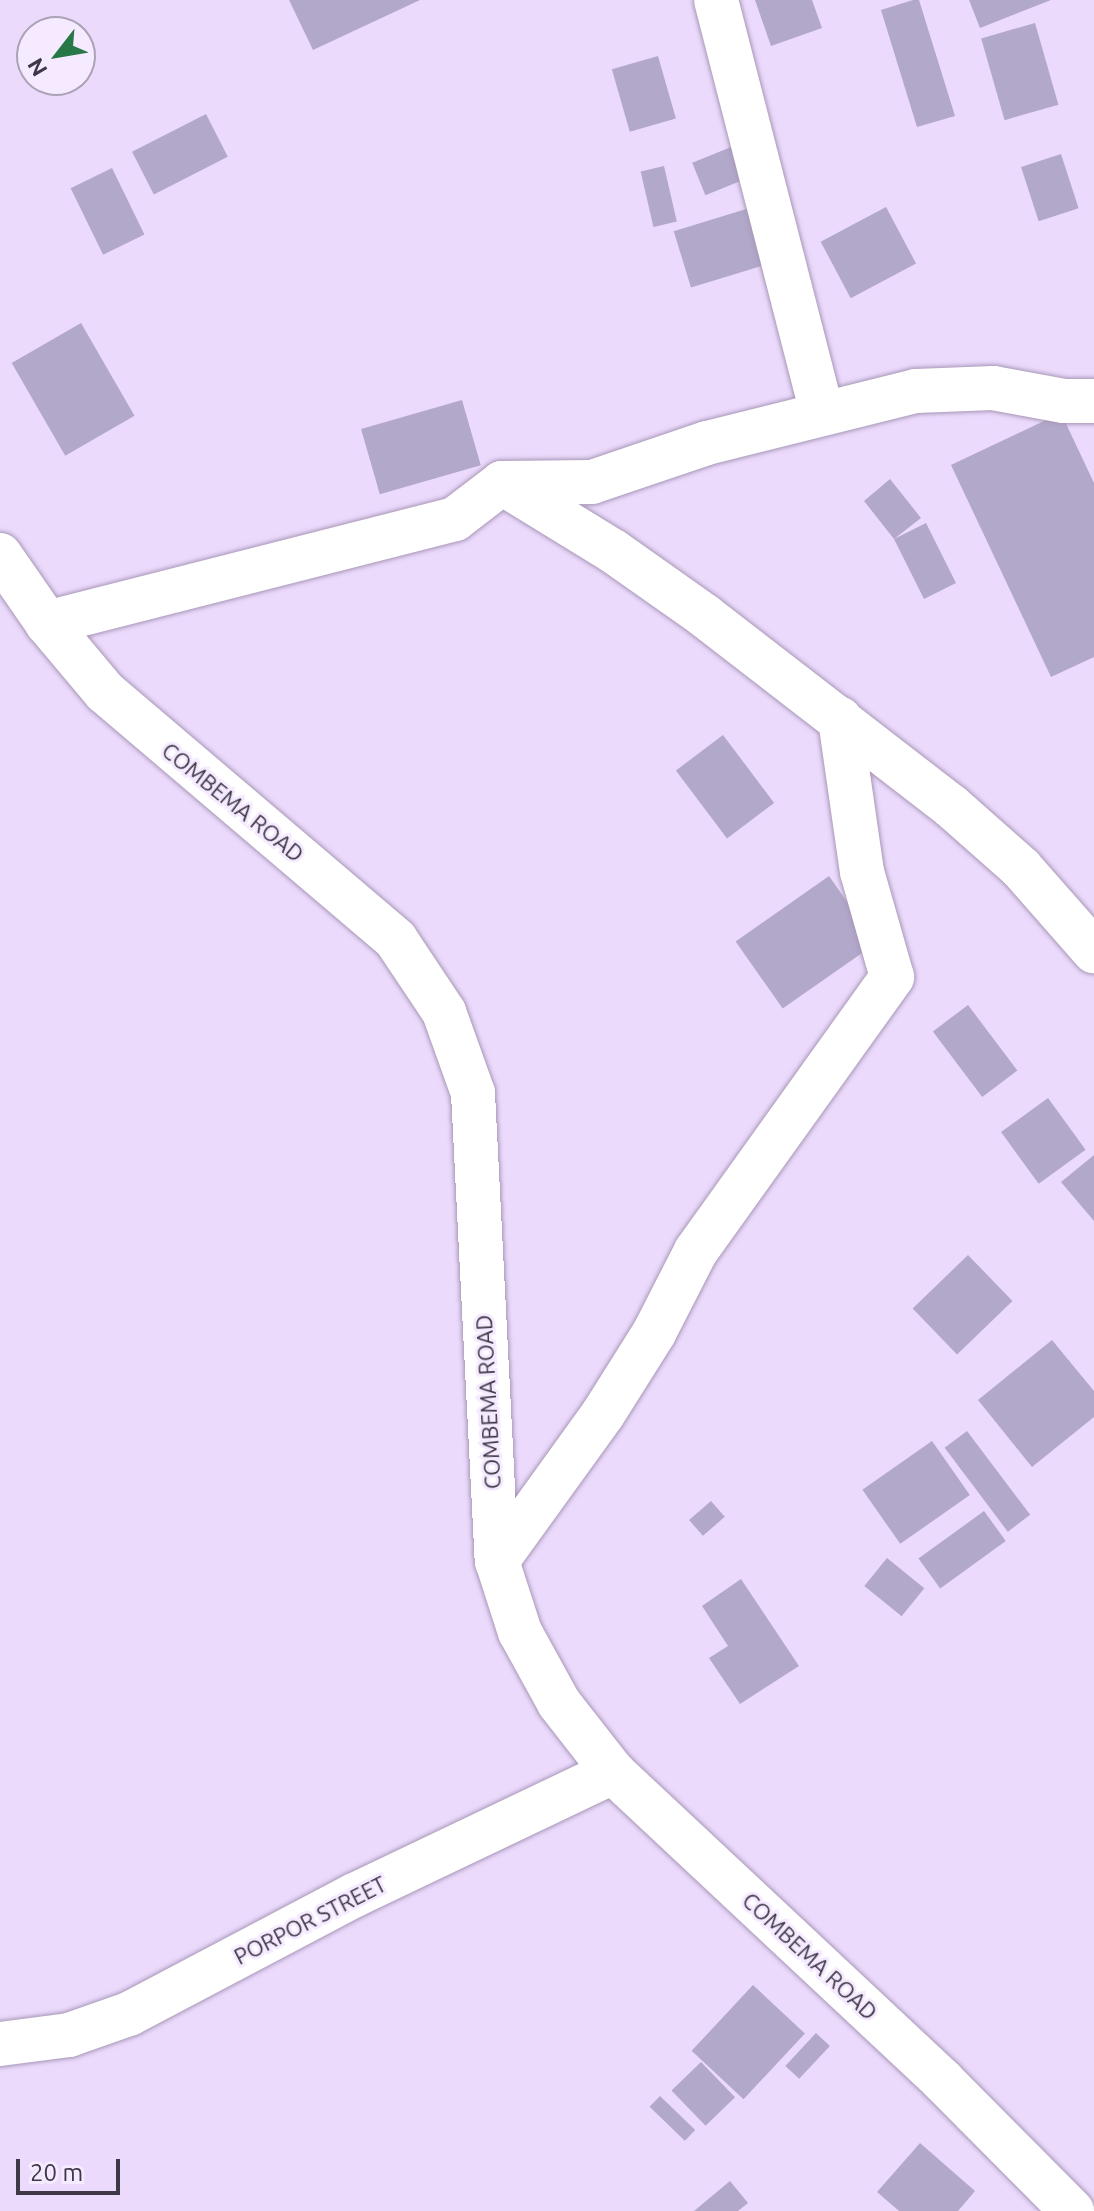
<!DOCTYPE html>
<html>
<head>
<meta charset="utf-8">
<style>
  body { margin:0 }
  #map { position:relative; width:1094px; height:2211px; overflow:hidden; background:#ebdafc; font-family:Ubuntu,sans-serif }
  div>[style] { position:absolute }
  .building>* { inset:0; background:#b2a8ca; transform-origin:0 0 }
  .roads { filter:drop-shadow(0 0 2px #a897b7) drop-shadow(0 0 2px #a897b7) }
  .minor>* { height:44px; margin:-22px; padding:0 22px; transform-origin:22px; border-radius:22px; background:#fff }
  span { translate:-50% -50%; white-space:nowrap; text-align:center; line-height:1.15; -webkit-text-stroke:6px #f5eaff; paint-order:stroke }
  .street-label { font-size:22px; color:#3e3745 }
  .north { position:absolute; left:16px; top:16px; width:80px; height:80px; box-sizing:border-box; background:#f5eaff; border:2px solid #aca2b5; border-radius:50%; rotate:239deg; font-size:22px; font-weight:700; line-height:32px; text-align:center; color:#3e3745 }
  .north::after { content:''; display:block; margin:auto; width:28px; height:36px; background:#277747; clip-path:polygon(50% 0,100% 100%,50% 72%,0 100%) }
  .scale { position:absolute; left:16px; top:2159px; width:104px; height:36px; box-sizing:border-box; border:4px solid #3e3745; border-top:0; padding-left:10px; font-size:24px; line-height:28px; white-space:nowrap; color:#3e3745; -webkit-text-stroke:6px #f5eaff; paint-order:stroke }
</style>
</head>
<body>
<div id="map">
  <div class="building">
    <div style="clip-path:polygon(289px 0,420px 0,313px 50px)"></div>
    <div style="clip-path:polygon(755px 0,812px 0,822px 28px,771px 46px)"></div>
    <div style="clip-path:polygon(913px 0,919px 0,955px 116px,917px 127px,881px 10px)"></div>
    <div style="clip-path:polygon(969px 0,1051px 0,980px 28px)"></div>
    <div style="left:1035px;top:23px;width:85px;height:56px;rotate:74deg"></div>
    <div style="left:658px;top:56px;width:65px;height:48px;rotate:74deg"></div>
    <div style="left:206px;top:114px;width:48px;height:83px;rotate:63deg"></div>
    <div style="left:746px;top:141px;width:35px;height:58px;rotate:68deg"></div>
    <div style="left:1061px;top:154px;width:57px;height:42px;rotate:72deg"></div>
    <div style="left:664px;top:166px;width:57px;height:24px;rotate:77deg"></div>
    <div style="left:112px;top:168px;width:74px;height:46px;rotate:64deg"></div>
    <div style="left:756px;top:206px;width:59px;height:86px;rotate:73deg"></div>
    <div style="left:886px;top:207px;width:64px;height:74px;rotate:62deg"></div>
    <div style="left:81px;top:323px;width:107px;height:80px;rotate:60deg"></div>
    <div style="left:462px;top:400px;width:68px;height:105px;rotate:74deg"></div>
    <div style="clip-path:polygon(1061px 413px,1094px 483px,1094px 657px,1051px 677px,951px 465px)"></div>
    <div style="clip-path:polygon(890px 479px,921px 518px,894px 539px,926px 523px,956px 583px,924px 599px,894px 539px,864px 501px)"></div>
    <div style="left:723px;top:735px;width:85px;height:59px;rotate:53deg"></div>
    <div style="left:829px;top:876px;width:82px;height:114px;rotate:55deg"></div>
    <div style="left:968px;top:1005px;width:82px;height:44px;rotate:53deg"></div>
    <div style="left:1048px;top:1098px;width:64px;height:58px;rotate:54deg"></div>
    <div style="clip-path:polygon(1094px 1155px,1094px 1221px,1061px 1182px)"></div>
    <div style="left:968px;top:1255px;width:64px;height:77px;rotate:46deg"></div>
    <div style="clip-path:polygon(1052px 1340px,1094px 1391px,1094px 1417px,1032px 1467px,978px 1400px)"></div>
    <div style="left:967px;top:1431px;width:105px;height:28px;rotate:53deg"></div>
    <div style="left:932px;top:1441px;width:66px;height:85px;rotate:55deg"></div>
    <div style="left:711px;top:1501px;width:21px;height:29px;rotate:49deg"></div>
    <div style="left:984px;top:1511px;width:37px;height:81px;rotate:54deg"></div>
    <div style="left:887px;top:1558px;width:48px;height:36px;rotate:39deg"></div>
    <div style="clip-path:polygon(741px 1579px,799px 1666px,740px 1704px,709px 1658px,728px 1646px,702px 1606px)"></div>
    <div style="left:753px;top:1985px;width:71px;height:90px;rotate:43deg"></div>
    <div style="left:816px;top:2033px;width:19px;height:45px;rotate:43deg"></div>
    <div style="left:701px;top:2062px;width:49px;height:41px;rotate:46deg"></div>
    <div style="left:660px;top:2096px;width:49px;height:15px;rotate:44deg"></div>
    <div style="clip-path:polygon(920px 2143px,975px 2191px,958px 2211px,899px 2211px,877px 2192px)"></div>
    <div style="clip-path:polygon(730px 2181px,748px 2203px,738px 2211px,694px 2211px)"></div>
  </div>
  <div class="roads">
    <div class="minor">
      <div style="left:716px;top:0;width:425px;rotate:75.6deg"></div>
      <div style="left:502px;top:483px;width:130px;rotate:31.5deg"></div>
      <div style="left:613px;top:551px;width:113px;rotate:35.2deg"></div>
      <div style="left:705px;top:616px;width:311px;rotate:37.7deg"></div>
      <div style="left:951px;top:806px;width:94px;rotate:41.5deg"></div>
      <div style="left:1021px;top:868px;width:111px;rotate:48.7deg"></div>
      <div style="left:0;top:555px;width:83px;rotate:55.3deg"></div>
      <div style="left:47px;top:623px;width:90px;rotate:50deg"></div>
      <div style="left:105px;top:692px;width:382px;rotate:40.4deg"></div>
      <div style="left:396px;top:940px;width:87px;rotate:56.3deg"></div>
      <div style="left:444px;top:1012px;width:86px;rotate:70.3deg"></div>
      <div style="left:473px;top:1093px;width:469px;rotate:87.1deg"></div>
      <div style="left:497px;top:1561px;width:75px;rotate:72.1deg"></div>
      <div style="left:520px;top:1632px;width:81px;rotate:61.2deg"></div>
      <div style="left:559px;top:1703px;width:88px;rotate:52deg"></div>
      <div style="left:613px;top:1772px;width:451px;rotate:43.1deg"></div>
      <div style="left:942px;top:2080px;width:185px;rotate:45.2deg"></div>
      <div style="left:47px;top:623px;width:421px;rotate:-14.3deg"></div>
      <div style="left:455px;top:519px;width:59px;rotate:-37.5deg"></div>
      <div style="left:502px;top:483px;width:90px;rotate:-0.6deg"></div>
      <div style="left:592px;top:482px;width:121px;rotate:-18.7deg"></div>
      <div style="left:707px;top:443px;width:215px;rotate:-14deg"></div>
      <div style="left:916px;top:391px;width:77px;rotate:-2.2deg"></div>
      <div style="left:993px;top:388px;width:72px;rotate:10.4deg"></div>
      <div style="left:1064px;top:401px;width:30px"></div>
      <div style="left:497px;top:1561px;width:181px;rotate:-54.2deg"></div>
      <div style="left:603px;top:1414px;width:96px;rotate:-57.8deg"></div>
      <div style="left:654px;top:1333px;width:92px;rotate:-62.9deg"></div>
      <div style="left:696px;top:1251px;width:337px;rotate:-54.4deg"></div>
      <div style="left:892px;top:977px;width:109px;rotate:-105.9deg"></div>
      <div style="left:862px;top:872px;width:155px;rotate:-98.2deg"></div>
      <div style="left:0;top:2044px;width:70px;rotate:-7.4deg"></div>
      <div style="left:69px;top:2035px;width:64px;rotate:-19.3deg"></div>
      <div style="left:129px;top:2014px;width:255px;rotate:-27.8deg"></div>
      <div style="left:355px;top:1895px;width:286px;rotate:-25.5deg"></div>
    </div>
  </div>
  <div class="street-label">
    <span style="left:233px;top:802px;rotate:39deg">COMBEMA ROAD</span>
    <span style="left:488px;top:1402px;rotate:-93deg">COMBEMA ROAD</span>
    <span style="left:310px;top:1920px;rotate:-27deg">PORPOR STREET</span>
    <span style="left:810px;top:1956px;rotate:43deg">COMBEMA ROAD</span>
  </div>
  <div class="north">N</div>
  <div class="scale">20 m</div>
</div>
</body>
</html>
